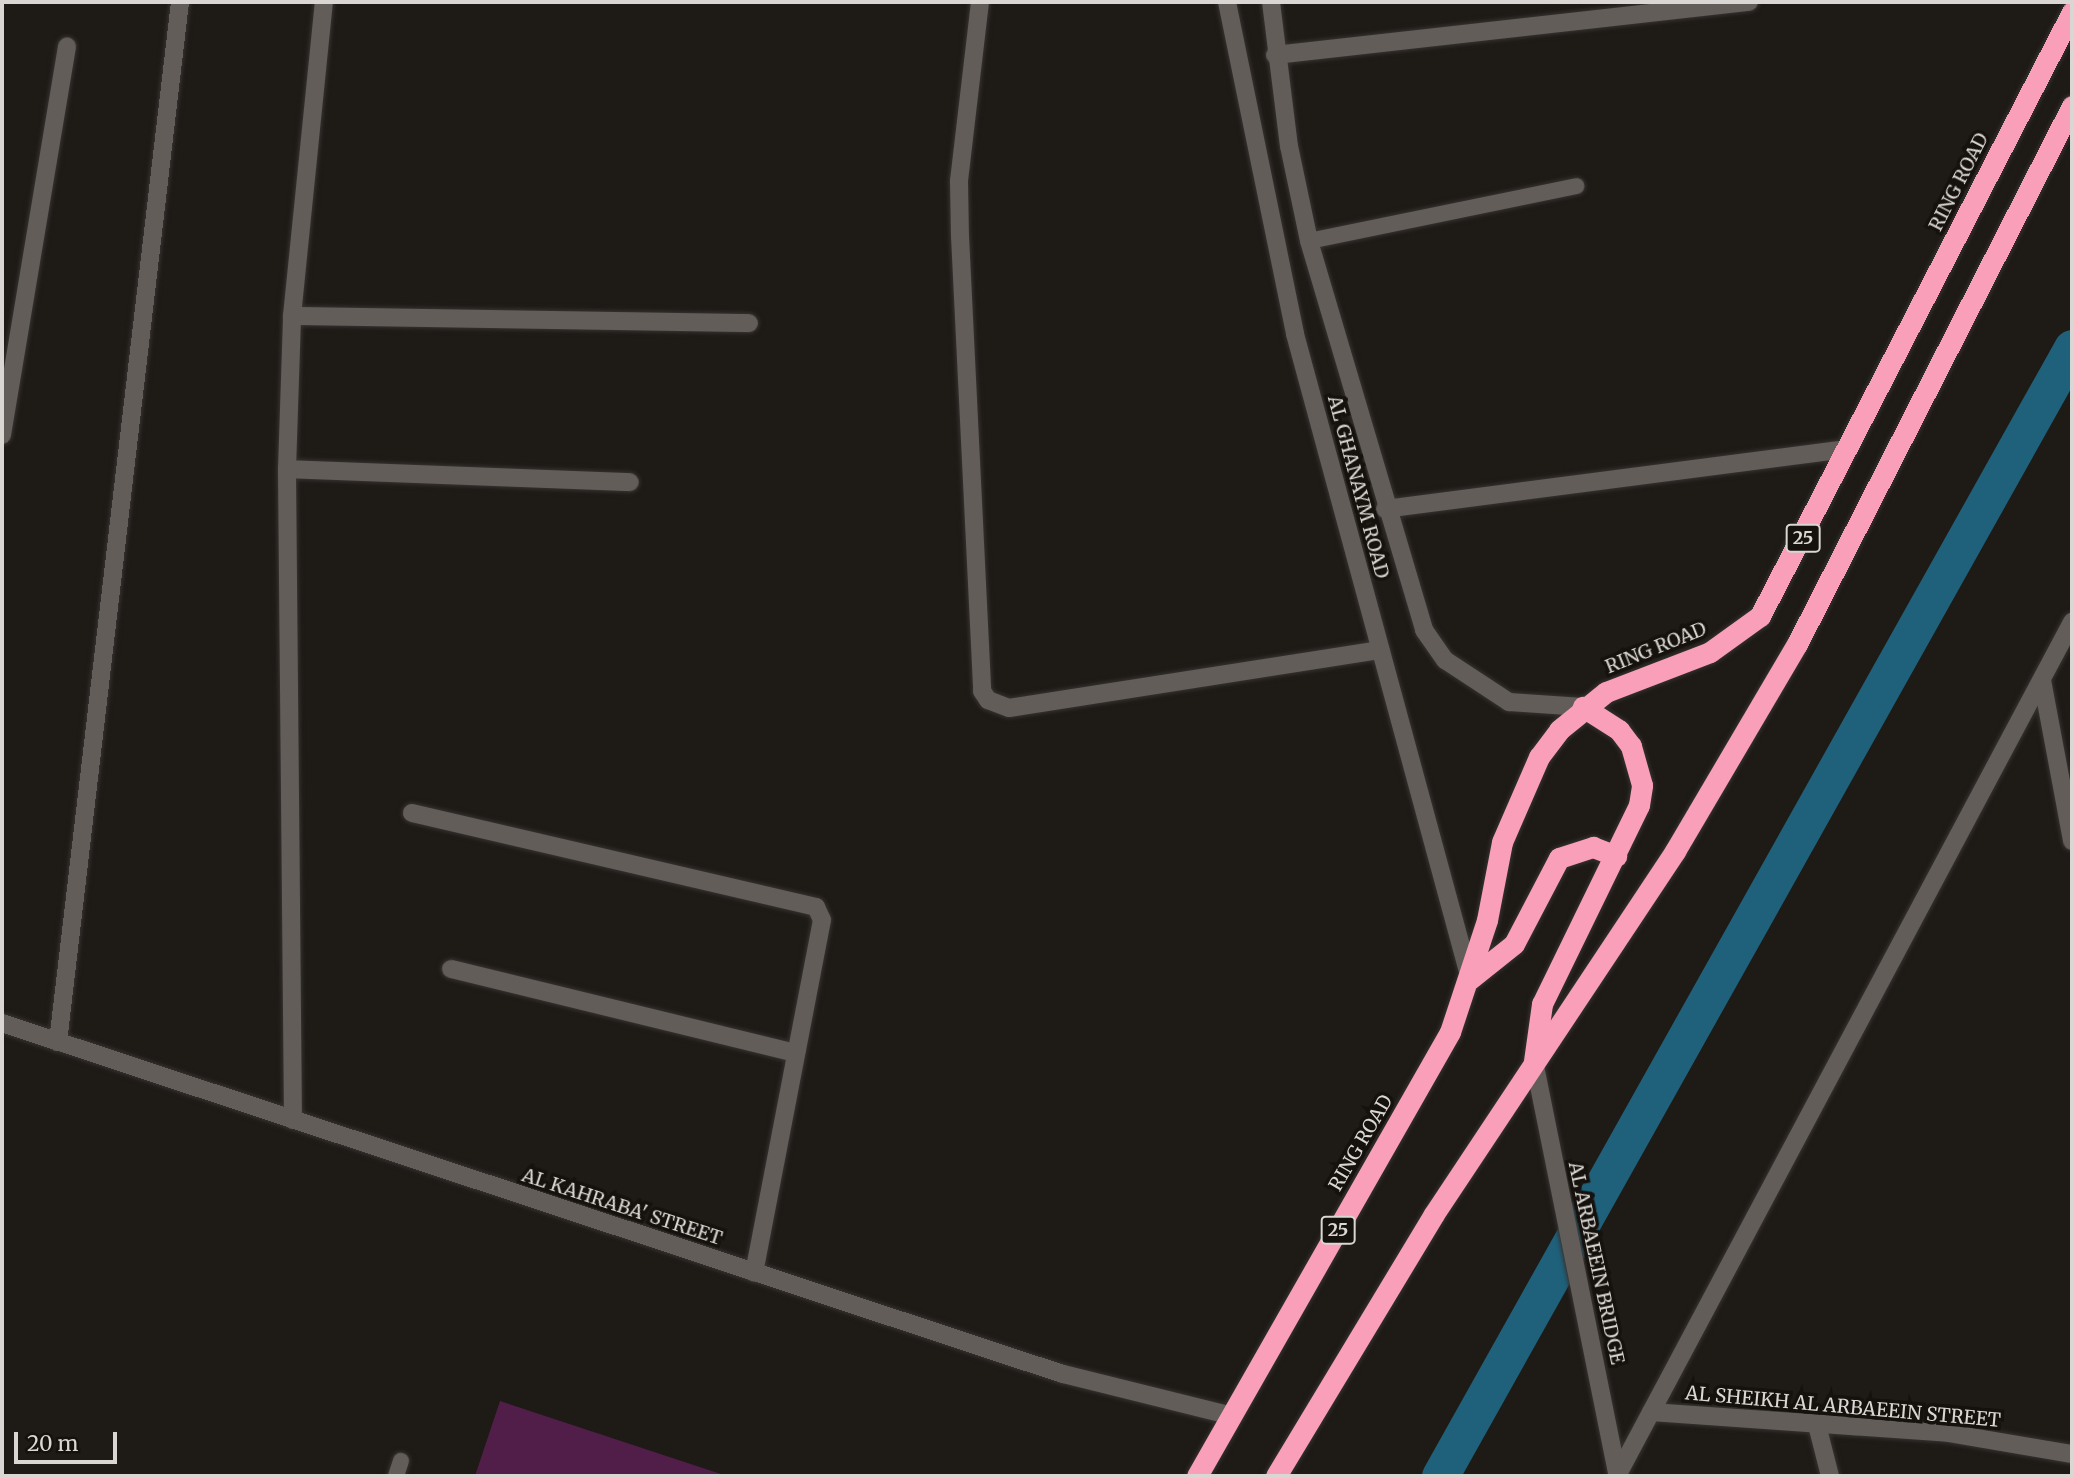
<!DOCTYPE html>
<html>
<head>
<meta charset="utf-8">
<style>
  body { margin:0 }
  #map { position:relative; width:2074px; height:1478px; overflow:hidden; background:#1e1a16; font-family:Merriweather,serif }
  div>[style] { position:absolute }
  .canal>* { height:37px; margin:-18.5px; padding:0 18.5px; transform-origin:18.5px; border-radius:18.5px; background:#1f617b }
  .building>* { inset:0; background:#501e49 }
  .roads { filter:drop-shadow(0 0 2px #363331) drop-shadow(0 0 2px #363331) }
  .lane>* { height:16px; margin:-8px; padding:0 8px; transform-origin:8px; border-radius:8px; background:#625d58 }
  .street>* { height:18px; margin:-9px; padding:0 9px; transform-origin:9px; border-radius:9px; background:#625d58 }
  .secondary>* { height:18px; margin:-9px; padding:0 9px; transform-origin:9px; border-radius:9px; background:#625d58 }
  .highway>* { height:21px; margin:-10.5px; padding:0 10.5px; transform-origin:10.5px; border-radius:10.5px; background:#f99fba }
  span { translate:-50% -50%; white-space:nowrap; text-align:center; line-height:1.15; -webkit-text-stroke:7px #15110d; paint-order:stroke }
  .shield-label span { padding:2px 5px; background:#15110d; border:2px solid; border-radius:5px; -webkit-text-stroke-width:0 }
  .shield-label { font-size:18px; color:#d9d6d3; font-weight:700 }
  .street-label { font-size:19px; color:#d9d6d3 }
  .frame { position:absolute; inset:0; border:4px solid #d9d6d3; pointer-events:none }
  .scale { position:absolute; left:14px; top:1432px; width:103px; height:32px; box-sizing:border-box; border:4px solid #d9d6d3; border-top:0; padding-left:9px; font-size:21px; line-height:24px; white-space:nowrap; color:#d9d6d3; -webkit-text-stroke:5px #15110d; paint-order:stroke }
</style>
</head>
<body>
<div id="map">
  <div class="canal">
    <div style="left:1440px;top:1476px;width:1293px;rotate:-60.74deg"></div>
  </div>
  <div class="building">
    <div style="clip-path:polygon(500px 1401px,727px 1476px,475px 1476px)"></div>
  </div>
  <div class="roads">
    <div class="lane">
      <div style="left:1309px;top:241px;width:273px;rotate:-11.6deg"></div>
      <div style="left:396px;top:1476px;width:16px;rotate:-72deg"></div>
    </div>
    <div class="street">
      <div style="left:980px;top:2px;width:180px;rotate:96.7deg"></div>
      <div style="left:959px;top:181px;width:55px;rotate:89deg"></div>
      <div style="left:960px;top:236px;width:456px;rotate:87.2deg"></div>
      <div style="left:982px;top:691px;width:11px;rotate:56deg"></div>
      <div style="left:988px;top:700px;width:22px;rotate:21deg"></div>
      <div style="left:1009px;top:708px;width:376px;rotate:-8.9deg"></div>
      <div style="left:1275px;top:55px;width:477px;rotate:-6.4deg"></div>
      <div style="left:292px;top:316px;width:457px;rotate:0.9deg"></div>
      <div style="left:2px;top:435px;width:394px;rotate:-80.5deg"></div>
      <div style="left:287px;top:469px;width:343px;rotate:2.2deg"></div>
      <div style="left:1385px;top:509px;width:467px;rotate:-7.4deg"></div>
      <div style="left:2042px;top:680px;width:164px;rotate:79.4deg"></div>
      <div style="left:412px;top:813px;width:415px;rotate:13.1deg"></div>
      <div style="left:816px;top:907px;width:14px;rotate:65deg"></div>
      <div style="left:822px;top:920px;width:359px;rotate:100.9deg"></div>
      <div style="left:451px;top:969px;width:355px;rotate:13.7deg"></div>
      <div style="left:2px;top:1023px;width:1118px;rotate:18.31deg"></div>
      <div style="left:1063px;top:1374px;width:175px;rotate:13.9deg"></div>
      <div style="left:58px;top:1042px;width:1047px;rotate:-83.31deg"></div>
      <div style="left:293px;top:1120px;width:651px;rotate:-90.53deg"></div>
      <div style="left:287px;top:469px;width:153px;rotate:-88.1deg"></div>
      <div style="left:292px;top:316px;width:316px;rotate:-84.2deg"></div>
      <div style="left:1651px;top:1412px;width:298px;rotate:4deg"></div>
      <div style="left:1948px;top:1433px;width:126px;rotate:9.6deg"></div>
      <div style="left:1817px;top:1425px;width:53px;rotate:75.7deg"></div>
      <div style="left:1617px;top:1476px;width:968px;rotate:-61.95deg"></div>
    </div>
    <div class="secondary">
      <div style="left:1227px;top:2px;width:339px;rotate:78.4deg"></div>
      <div style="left:1295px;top:334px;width:668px;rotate:74.82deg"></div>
      <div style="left:1271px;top:2px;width:145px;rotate:82.9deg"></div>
      <div style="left:1289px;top:146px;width:97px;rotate:78.1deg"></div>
      <div style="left:1309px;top:241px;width:406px;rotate:73.5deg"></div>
      <div style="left:1424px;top:630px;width:37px;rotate:55deg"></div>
      <div style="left:1445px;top:660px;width:77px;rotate:33.3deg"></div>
      <div style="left:1509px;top:702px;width:74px;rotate:3.9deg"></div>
      <div style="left:1534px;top:1061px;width:423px;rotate:78.6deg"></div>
    </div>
    <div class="highway">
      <div style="left:1470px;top:979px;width:56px;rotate:-38.5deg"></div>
      <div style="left:1514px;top:944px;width:97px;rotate:-62.4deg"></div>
      <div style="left:1559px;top:858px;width:36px;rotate:-18deg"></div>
      <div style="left:1593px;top:847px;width:25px;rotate:21deg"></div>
      <div style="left:1534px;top:1061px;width:58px;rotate:-82deg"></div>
      <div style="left:1542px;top:1004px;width:221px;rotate:-64deg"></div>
      <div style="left:1639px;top:805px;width:20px;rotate:-81deg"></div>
      <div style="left:1642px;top:785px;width:41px;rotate:-105.8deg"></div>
      <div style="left:1631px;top:746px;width:20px;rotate:-127deg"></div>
      <div style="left:1619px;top:730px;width:43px;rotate:-147.4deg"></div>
      <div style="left:1197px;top:1476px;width:511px;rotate:-60.32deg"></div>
      <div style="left:1450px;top:1032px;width:118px;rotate:-71.7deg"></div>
      <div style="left:1487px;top:920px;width:79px;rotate:-79.1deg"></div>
      <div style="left:1502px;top:842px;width:93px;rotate:-66.5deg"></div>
      <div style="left:1539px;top:757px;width:34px;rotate:-53deg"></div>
      <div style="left:1559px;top:730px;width:60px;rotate:-39deg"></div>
      <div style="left:1606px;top:692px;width:111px;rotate:-21deg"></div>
      <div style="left:1710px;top:652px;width:62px;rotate:-35.8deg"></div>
      <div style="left:1760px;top:616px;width:680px;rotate:-62.68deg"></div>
      <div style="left:1276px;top:1476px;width:306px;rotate:-58.9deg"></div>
      <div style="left:1434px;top:1214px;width:436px;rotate:-56.4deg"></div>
      <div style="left:1675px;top:851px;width:240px;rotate:-59.5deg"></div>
      <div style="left:1797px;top:644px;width:604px;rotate:-62.93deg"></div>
    </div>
  </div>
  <div class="shield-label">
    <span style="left:1803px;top:538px">25</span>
    <span style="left:1338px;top:1230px">25</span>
  </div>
  <div class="street-label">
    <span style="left:1959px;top:182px;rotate:-63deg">RING ROAD</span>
    <span style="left:1358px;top:487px;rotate:75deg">AL GHANAYM ROAD</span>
    <span style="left:1656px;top:648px;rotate:-22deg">RING ROAD</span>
    <span style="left:1361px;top:1143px;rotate:-60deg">RING ROAD</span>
    <span style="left:622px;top:1207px;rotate:18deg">AL KAHRABA' STREET</span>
    <span style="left:1596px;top:1263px;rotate:78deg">AL ARBAEEIN BRIDGE</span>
    <span style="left:1843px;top:1407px;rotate:5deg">AL SHEIKH AL ARBAEEIN STREET</span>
  </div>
  <div class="frame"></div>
  <div class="scale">20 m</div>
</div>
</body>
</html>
